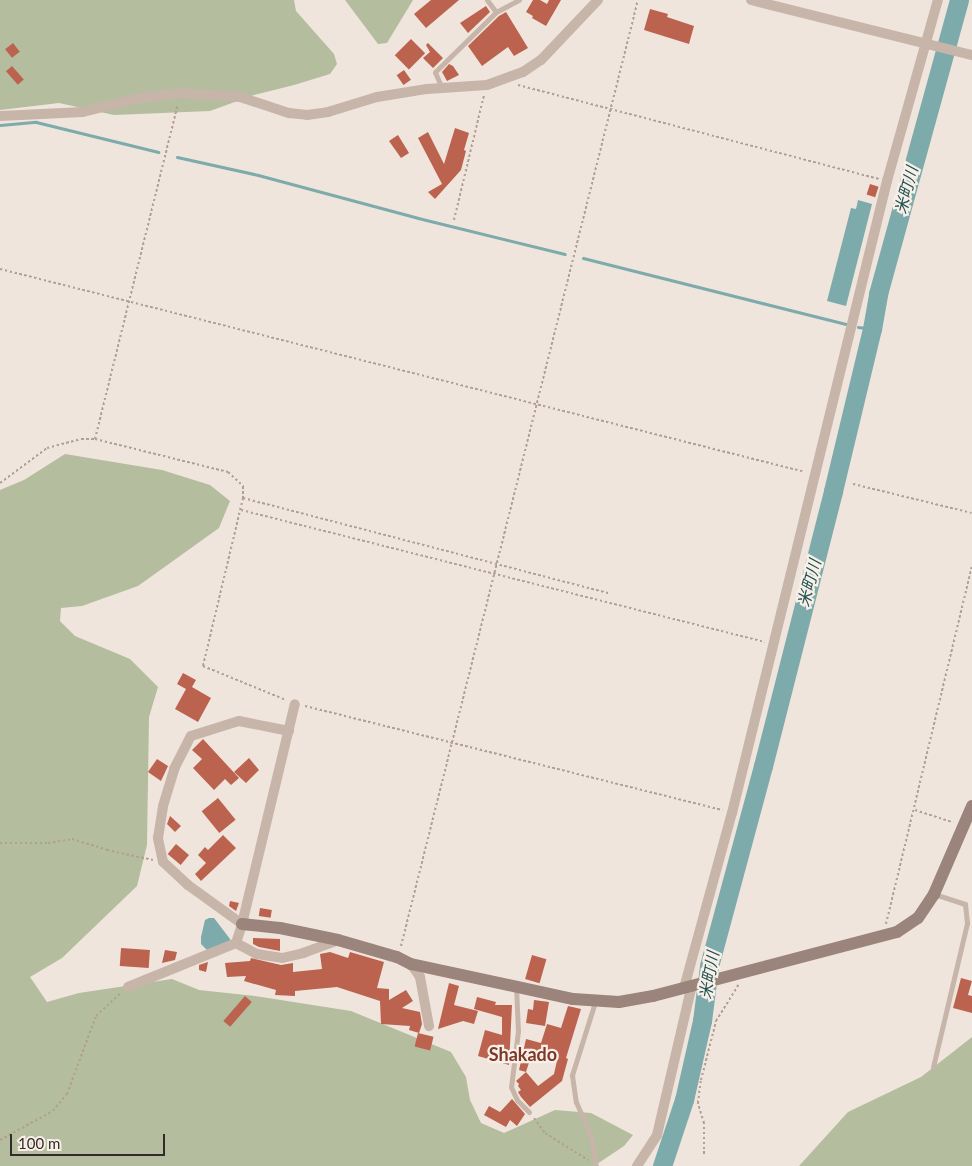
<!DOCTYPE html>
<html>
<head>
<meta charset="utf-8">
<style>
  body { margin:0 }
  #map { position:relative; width:972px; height:1166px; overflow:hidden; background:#f0e5dc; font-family:Lato,"Noto Sans JP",sans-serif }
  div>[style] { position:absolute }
  .green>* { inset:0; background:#b4bd9d }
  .water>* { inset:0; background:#7daaaa }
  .stream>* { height:3px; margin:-1.5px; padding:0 1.5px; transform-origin:1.5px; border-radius:1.5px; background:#7daaaa }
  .river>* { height:19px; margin:-9.5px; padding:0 9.5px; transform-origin:9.5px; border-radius:9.5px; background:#7daaaa }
  .building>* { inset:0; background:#bb634e; transform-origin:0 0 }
  .path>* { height:2px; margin-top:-1px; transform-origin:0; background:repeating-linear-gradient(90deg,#b29f93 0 2.5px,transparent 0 5px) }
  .lane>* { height:5px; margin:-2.5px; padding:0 2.5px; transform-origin:2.5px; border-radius:2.5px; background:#c7b5a9 }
  .street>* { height:10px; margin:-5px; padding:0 5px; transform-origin:5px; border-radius:5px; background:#c7b5a9 }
  .secondary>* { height:12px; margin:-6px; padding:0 6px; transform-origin:6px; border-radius:6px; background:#9a847b }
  span { translate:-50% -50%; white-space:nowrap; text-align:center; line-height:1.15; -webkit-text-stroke:4.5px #f8f0e8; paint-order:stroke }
  .water-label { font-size:16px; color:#215252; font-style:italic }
  .quarter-label { font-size:18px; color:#7c3828; font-weight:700 }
  .scale { position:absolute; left:10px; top:1134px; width:155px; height:22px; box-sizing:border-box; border:2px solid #342b28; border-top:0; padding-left:6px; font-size:15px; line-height:18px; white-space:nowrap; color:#342b28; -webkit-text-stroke:4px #f8f0e8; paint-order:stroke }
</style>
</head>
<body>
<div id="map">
  <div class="green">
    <div style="clip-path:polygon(0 0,294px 0,296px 11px,334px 54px,337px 64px,330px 74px,294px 85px,254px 95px,210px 111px,114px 115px,59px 103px,0 110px)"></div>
    <div style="clip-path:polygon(345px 0,413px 0,387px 43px,378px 44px)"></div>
    <div style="clip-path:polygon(65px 454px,162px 470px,210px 485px,230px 501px,219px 528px,138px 586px,82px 606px,61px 608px,60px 621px,75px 636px,130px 659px,158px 687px,149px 717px,147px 845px,137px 886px,62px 958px,30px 977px,47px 1002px,79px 993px,172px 979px,199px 990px,255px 996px,351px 1011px,451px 1052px,466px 1077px,470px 1100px,481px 1123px,504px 1133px,555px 1110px,591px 1113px,633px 1135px,624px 1146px,594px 1166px,0 1166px,0 490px,24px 480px)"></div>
    <div style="clip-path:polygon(972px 1037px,972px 1166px,799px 1166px,848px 1112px,921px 1077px)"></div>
  </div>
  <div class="water">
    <div style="clip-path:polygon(858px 200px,872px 204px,846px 306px,827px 301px,851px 208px,856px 209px)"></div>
    <div style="clip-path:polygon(209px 918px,214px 918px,230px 939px,230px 942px,207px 950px,201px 944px,201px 937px,205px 920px)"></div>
  </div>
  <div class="stream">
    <div style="left:0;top:125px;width:36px;rotate:-5deg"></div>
    <div style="left:36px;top:122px;width:126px;rotate:13.8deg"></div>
    <div style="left:177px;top:157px;width:83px;rotate:12.5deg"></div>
    <div style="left:258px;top:175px;width:166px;rotate:15deg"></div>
    <div style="left:418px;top:218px;width:151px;rotate:13.8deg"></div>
    <div style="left:583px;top:258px;width:271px;rotate:14.1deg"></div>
    <div style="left:858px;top:327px;width:14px;rotate:8deg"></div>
  </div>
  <div class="river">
    <div style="left:662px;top:1166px;width:70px;rotate:-71.6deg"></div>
    <div style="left:684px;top:1100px;width:81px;rotate:-77.2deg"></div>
    <div style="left:702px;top:1021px;width:55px;rotate:-82.7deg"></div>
    <div style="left:709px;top:966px;width:207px;rotate:-74.9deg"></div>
    <div style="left:763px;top:766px;width:284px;rotate:-75.7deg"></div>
    <div style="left:833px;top:491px;width:167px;rotate:-76.5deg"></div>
    <div style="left:872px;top:329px;width:36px;rotate:-80deg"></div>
    <div style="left:878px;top:294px;width:305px;rotate:-74.6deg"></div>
  </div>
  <div class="building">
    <div style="clip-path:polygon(431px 0,459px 0,426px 28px,414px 14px)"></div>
    <div style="clip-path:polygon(533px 0,540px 0,547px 4px,549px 0,561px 0,546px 26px,532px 18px,533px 16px,526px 12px)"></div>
    <div style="clip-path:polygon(486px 6px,490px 12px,468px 33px,460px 23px)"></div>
    <div style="clip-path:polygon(650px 9px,668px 14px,667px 17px,694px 26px,689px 44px,644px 30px)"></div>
    <div style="clip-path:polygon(506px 12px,528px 48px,514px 56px,508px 47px,482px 66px,468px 46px,499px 16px)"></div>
    <div style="left:411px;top:39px;width:20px;height:23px;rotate:45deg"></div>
    <div style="left:13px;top:43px;width:11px;height:10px;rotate:52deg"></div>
    <div style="clip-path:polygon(428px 43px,443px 58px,433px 68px,423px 58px,430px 52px,426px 45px)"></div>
    <div style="clip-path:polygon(449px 64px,453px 66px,459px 75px,447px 81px,442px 72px)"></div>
    <div style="left:12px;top:66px;width:18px;height:8px;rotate:49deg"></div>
    <div style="left:404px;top:70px;width:12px;height:9px;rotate:55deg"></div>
    <div style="clip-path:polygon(455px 128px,469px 133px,464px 150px,466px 151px,461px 170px,435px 199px,428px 192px,442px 184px,418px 138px,428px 132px,444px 164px)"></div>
    <div style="clip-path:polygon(398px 135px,409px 153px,401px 158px,389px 141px)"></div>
    <div style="left:870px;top:184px;width:9px;height:11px;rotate:18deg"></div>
    <div style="clip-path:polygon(183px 673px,196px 680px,192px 687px,211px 698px,198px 722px,175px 709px,186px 689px,177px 684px)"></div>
    <div style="clip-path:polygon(203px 739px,239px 778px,231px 785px,225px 779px,214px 790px,193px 768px,202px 759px,192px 750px)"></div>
    <div style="clip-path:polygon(249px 758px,259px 770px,246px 783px,234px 772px)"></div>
    <div style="clip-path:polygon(157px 759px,168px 766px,161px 781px,148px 772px)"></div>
    <div style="left:218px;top:798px;width:28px;height:21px;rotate:51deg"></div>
    <div style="clip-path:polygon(170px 816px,181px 826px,175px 832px,167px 824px)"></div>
    <div style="clip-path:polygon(223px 835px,236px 848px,201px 881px,195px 874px,206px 863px,198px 855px,205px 847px,208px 850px)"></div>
    <div style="left:176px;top:844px;width:17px;height:13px;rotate:40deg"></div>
    <div style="clip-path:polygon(230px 901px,239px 903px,236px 911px,229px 906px)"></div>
    <div style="left:260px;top:908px;width:12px;height:8px;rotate:9deg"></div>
    <div style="clip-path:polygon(253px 938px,280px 939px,280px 951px,259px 947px,253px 944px)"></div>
    <div style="left:121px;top:948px;width:29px;height:18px;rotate:4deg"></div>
    <div style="clip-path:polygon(165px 950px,177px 952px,175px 960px,162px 963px)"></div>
    <div style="clip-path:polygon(330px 952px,348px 958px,350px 952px,384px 962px,377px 988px,389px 989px,389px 1000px,406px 990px,413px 1001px,402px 1008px,420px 1012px,422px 1024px,419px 1033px,409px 1030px,410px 1026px,381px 1024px,380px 1001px,337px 987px,295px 991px,295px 996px,275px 995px,276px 990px,244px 981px,246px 976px,227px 977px,225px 963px,250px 961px,251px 958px,281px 965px,293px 963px,293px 972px,322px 969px,320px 954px)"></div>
    <div style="left:532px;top:955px;width:15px;height:25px;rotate:16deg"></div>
    <div style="clip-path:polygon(208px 962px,206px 972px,199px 970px,199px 965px)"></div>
    <div style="clip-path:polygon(961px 978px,972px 981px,968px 995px,972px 996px,972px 1013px,953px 1008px)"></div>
    <div style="clip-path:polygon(449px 983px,459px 986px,454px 1005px,478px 1011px,474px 1024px,463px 1021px,438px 1029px)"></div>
    <div style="left:245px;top:996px;width:9px;height:33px;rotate:41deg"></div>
    <div style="clip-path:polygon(477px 997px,496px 1002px,495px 1005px,512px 1005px,509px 1065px,478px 1056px,485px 1030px,502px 1035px,502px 1017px,474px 1009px)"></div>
    <div style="clip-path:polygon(534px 1000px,549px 1002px,545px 1026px,526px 1023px,528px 1009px,533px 1010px)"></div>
    <div style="clip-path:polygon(568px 1006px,581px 1009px,566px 1058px,568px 1059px,562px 1081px,530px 1107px,521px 1097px,518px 1092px,521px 1090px,518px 1086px,519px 1084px,516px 1081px,526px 1072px,538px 1086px,554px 1074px,558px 1056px,533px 1050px,526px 1072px,519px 1070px,526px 1039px,541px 1043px,547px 1024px,561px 1028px)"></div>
    <div style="left:418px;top:1033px;width:16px;height:14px;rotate:14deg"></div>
    <div style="clip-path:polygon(512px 1099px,525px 1114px,517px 1126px,510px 1120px,506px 1127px,484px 1115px,489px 1106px,500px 1112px)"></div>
  </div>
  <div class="path">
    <div style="left:518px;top:85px;width:373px;rotate:14.6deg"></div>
    <div style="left:454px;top:220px;width:129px;rotate:-76.5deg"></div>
    <div style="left:0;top:269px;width:830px;rotate:14.15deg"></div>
    <div style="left:95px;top:439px;width:345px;rotate:-76.1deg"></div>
    <div style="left:0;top:483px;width:59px;rotate:-36.7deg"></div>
    <div style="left:47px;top:448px;width:35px;rotate:-15deg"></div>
    <div style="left:81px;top:439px;width:14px"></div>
    <div style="left:95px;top:439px;width:137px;rotate:13.9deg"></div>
    <div style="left:228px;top:472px;width:21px;rotate:43deg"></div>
    <div style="left:243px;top:486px;width:12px;rotate:90deg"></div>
    <div style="left:243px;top:498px;width:173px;rotate:103.4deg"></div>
    <div style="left:203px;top:666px;width:90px;rotate:22.3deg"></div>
    <div style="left:853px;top:484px;width:122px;rotate:13.7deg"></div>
    <div style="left:243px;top:498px;width:378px;rotate:14.6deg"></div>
    <div style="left:241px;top:510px;width:540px;rotate:14.14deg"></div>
    <div style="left:305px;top:706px;width:430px;rotate:14deg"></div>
    <div style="left:915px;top:810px;width:40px;rotate:18deg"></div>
    <div style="left:0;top:843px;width:48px"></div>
    <div style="left:48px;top:843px;width:24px;rotate:-9deg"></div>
    <div style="left:72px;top:839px;width:37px;rotate:17deg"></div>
    <div style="left:107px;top:850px;width:47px;rotate:12.3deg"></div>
    <div style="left:886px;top:924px;width:369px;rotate:-76.5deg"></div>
    <div style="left:401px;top:946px;width:975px;rotate:-75.94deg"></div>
    <div style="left:534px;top:1118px;width:19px;rotate:54deg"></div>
    <div style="left:545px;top:1133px;width:51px;rotate:32.1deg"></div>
    <div style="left:0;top:1140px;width:60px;rotate:-28.7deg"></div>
    <div style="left:53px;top:1111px;width:22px;rotate:-51deg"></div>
    <div style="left:67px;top:1094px;width:83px;rotate:-69.6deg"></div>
    <div style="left:96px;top:1016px;width:33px;rotate:-43deg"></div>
    <div style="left:704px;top:1154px;width:31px;rotate:-90deg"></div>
    <div style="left:704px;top:1123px;width:21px;rotate:-107deg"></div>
    <div style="left:698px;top:1103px;width:23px;rotate:-83deg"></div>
    <div style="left:701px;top:1080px;width:61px;rotate:-75.7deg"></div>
    <div style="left:716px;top:1021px;width:44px;rotate:-58.1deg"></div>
  </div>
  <div class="lane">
    <div style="left:487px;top:0;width:15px;rotate:53deg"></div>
    <div style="left:442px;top:88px;width:17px;rotate:-114deg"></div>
    <div style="left:435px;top:72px;width:86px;rotate:-44.5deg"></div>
    <div style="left:496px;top:12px;width:26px;rotate:-28deg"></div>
    <div style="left:516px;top:986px;width:45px;rotate:87.5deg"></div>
    <div style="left:518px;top:1031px;width:56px;rotate:97.1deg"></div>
    <div style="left:511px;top:1087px;width:14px;rotate:65deg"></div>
    <div style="left:517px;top:1100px;width:17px;rotate:45deg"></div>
    <div style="left:595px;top:1002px;width:77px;rotate:107.5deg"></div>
    <div style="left:572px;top:1075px;width:27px;rotate:82deg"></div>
    <div style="left:576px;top:1102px;width:36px;rotate:66deg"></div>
    <div style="left:591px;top:1135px;width:30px;rotate:81deg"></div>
    <div style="left:933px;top:1067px;width:148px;rotate:-76.7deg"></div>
    <div style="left:967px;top:923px;width:19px;rotate:-96deg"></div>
    <div style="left:965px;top:904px;width:32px;rotate:-162deg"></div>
  </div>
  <div class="street">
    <div style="left:751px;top:0;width:228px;rotate:14deg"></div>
    <div style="left:0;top:116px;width:83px;rotate:-2.8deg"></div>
    <div style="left:83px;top:112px;width:54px;rotate:-14deg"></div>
    <div style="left:135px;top:99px;width:45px;rotate:-7.6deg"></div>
    <div style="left:180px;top:93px;width:60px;rotate:3.8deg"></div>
    <div style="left:240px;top:97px;width:52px;rotate:18.1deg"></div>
    <div style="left:289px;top:113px;width:18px;rotate:6deg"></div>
    <div style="left:307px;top:115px;width:21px;rotate:-8deg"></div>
    <div style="left:328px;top:112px;width:51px;rotate:-17deg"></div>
    <div style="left:377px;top:97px;width:51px;rotate:-9.1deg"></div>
    <div style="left:427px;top:89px;width:60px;rotate:-3.8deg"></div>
    <div style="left:487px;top:85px;width:38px;rotate:-20deg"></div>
    <div style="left:523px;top:72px;width:22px;rotate:-34deg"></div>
    <div style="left:541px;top:60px;width:83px;rotate:-46.5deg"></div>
    <div style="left:242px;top:924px;width:67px;rotate:-144.2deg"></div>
    <div style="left:188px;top:885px;width:34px;rotate:-137deg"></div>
    <div style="left:163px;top:862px;width:25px;rotate:-102deg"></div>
    <div style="left:158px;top:838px;width:32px;rotate:-81deg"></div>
    <div style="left:163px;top:806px;width:39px;rotate:-73deg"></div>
    <div style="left:174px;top:769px;width:37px;rotate:-63deg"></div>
    <div style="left:191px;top:736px;width:50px;rotate:-17.4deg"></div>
    <div style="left:239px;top:721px;width:51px;rotate:11.3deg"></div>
    <div style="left:236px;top:943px;width:24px;rotate:28deg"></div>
    <div style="left:257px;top:954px;width:25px;rotate:9deg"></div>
    <div style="left:282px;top:958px;width:22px;rotate:-13deg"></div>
    <div style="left:303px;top:953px;width:37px;rotate:-20deg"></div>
    <div style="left:411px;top:964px;width:16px;rotate:55deg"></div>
    <div style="left:420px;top:977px;width:50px;rotate:79.6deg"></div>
    <div style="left:128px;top:987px;width:117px;rotate:-22.2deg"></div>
    <div style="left:236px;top:943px;width:20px;rotate:-72deg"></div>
    <div style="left:242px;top:924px;width:226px;rotate:-76.5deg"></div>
    <div style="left:684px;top:988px;width:181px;rotate:-74.7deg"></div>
    <div style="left:732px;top:813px;width:651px;rotate:-76.22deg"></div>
    <div style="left:887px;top:181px;width:188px;rotate:-74.3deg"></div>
    <div style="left:637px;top:1166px;width:37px;rotate:-57deg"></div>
    <div style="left:657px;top:1135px;width:154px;rotate:-76.9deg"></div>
  </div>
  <div class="secondary">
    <div style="left:242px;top:924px;width:38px;rotate:6deg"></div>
    <div style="left:280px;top:928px;width:59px;rotate:11.7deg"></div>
    <div style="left:338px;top:940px;width:61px;rotate:16.1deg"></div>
    <div style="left:397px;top:957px;width:16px;rotate:27deg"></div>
    <div style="left:411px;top:964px;width:166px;rotate:12.2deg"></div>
    <div style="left:573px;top:999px;width:46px;rotate:3.7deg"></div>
    <div style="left:619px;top:1002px;width:35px;rotate:-10deg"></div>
    <div style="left:653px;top:996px;width:252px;rotate:-14.7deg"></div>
    <div style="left:897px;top:932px;width:25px;rotate:-34deg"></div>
    <div style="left:918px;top:918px;width:29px;rotate:-56deg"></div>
    <div style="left:934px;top:894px;width:96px;rotate:-66.6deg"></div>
  </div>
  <div class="water-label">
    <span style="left:906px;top:190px;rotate:-75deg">米町川</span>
    <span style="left:809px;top:583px;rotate:-75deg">米町川</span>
    <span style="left:709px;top:975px;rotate:-80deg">米町川</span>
  </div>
  <div class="quarter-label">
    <span style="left:523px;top:1054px">Shakado</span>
  </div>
  <div class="scale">100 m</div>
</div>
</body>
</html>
